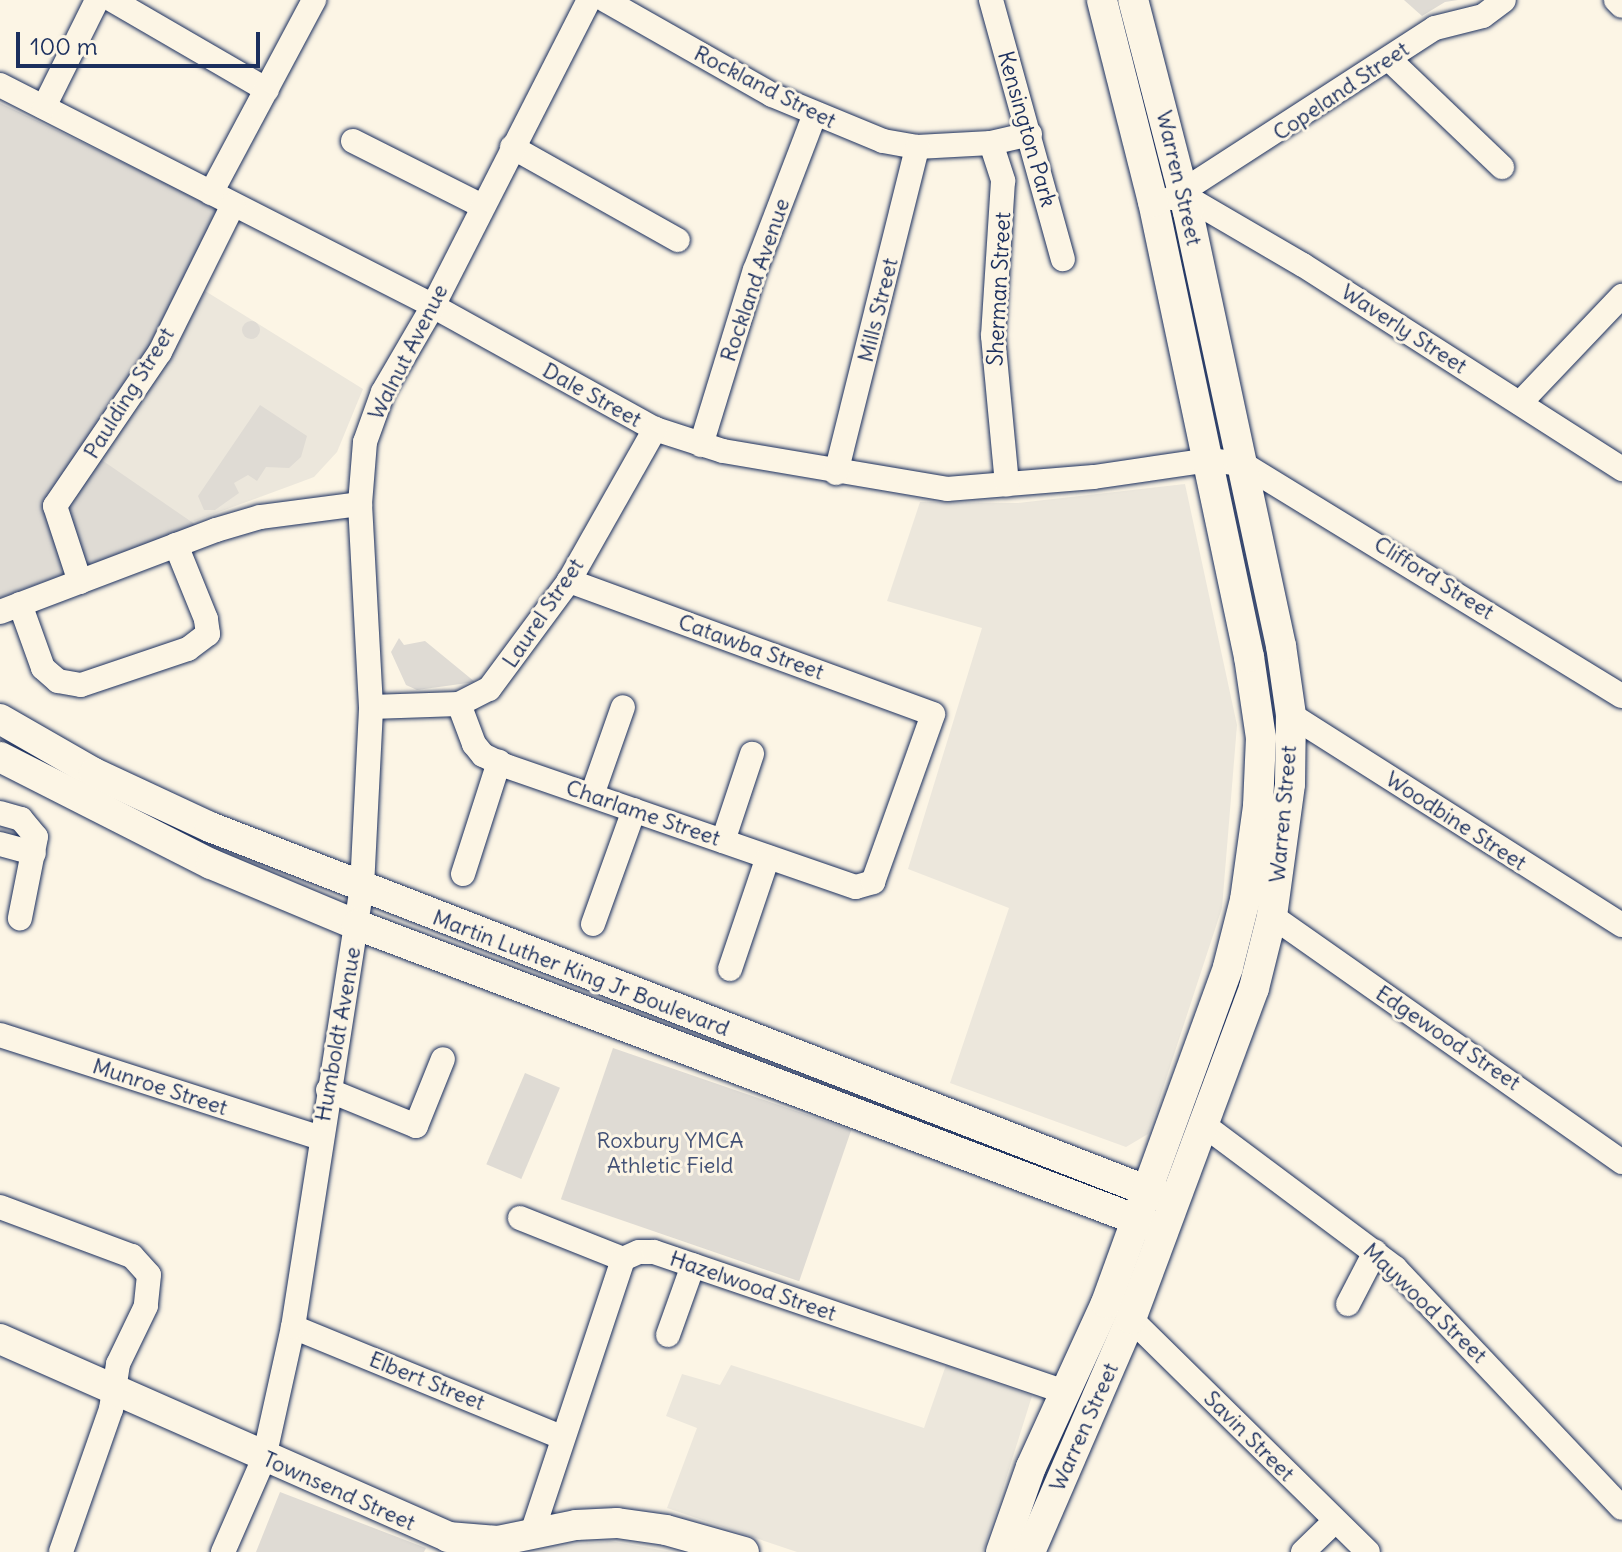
<!DOCTYPE html>
<html>
<head>
<meta charset="utf-8">
<style>
  body { margin:0 }
  #map { position:relative; width:1622px; height:1552px; overflow:hidden; background:#fcf5e5; font-family:Delius,sans-serif }
  div>[style] { position:absolute }
  .built>* { inset:0; background:#ece7dc }
  .green>* { inset:0; background:#dfdbd4; transform-origin:0 0 }
  .round { border-radius:50% }
  .roads { filter:drop-shadow(0 0 2px #1b2f5e) drop-shadow(0 0 2px #1b2f5e) }
  .minor>* { height:24px; margin:-12px; padding:0 12px; transform-origin:12px; border-radius:12px; background:#fcf5e5 }
  .major>* { height:30px; margin:-15px; padding:0 15px; transform-origin:15px; border-radius:15px; background:#fcf5e5 }
  span { translate:-50% -50%; white-space:nowrap; text-align:center; line-height:1.15; -webkit-text-stroke:6px #fcf5e5; paint-order:stroke }
  .street-label { font-size:22px; color:#1b2f5e }
  .park-label { font-size:22px; color:#425176 }
  .scale { position:absolute; left:16px; top:32px; width:244px; height:36px; box-sizing:border-box; border:4px solid #1b2f5e; border-top:0; padding-left:10px; font-size:24px; line-height:28px; white-space:nowrap; color:#1b2f5e; -webkit-text-stroke:6px #fcf5e5; paint-order:stroke }
</style>
</head>
<body>
<div id="map">
  <div class="built">
    <div style="clip-path:polygon(202px 289px,363px 389px,337px 452px,314px 477px,298px 483px,50px 574px,77px 492px)"></div>
    <div style="clip-path:polygon(1185px 484px,1237px 725px,1222px 908px,1148px 1134px,1126px 1147px,950px 1083px,1009px 908px,908px 869px,982px 628px,887px 601px,920px 502px,1018px 503px)"></div>
    <div style="clip-path:polygon(731px 1365px,924px 1428px,946px 1365px,1032px 1396px,983px 1552px,797px 1552px,667px 1508px,697px 1428px,666px 1416px,682px 1374px,720px 1385px)"></div>
    <div style="clip-path:polygon(610px 1541px,672px 1552px,538px 1552px,577px 1544px)"></div>
  </div>
  <div class="green">
    <div style="clip-path:polygon(1404px 0,1458px 0,1445px 2px,1422px 16px)"></div>
    <div style="clip-path:polygon(0 103px,220px 209px,93px 454px,196px 525px,0 598px)"></div>
    <div class="round" style="left:242px;top:321px;width:18px;height:18px"></div>
    <div style="clip-path:polygon(260px 405px,307px 436px,301px 457px,289px 468px,266px 467px,257px 481px,248px 475px,234px 483px,239px 493px,215px 510px,204px 510px,198px 496px)"></div>
    <div style="clip-path:polygon(399px 638px,404px 645px,425px 641px,475px 682px,417px 690px,406px 685px,391px 652px)"></div>
    <div style="left:613px;top:1048px;width:252px;height:160px;rotate:19deg"></div>
    <div style="left:525px;top:1073px;width:38px;height:99px;rotate:23deg"></div>
    <div style="clip-path:polygon(280px 1492px,426px 1548px,424px 1552px,256px 1552px)"></div>
  </div>
  <div class="roads">
    <div class="minor">
      <div style="left:112px;top:0;width:179px;rotate:30.1deg"></div>
      <div style="left:605px;top:0;width:192px;rotate:29.6deg"></div>
      <div style="left:772px;top:95px;width:120px;rotate:22.5deg"></div>
      <div style="left:883px;top:141px;width:35px;rotate:10deg"></div>
      <div style="left:917px;top:147px;width:74px;rotate:-3.1deg"></div>
      <div style="left:991px;top:143px;width:40px;rotate:-13deg"></div>
      <div style="left:991px;top:0;width:269px;rotate:74.5deg"></div>
      <div style="left:1616px;top:0;width:8px;rotate:45deg"></div>
      <div style="left:1390px;top:60px;width:155px;rotate:43.7deg"></div>
      <div style="left:0;top:85px;width:486px;rotate:27deg"></div>
      <div style="left:433px;top:306px;width:254px;rotate:29deg"></div>
      <div style="left:655px;top:429px;width:71px;rotate:17.9deg"></div>
      <div style="left:723px;top:451px;width:227px;rotate:9.6deg"></div>
      <div style="left:947px;top:489px;width:147px;rotate:-4.7deg"></div>
      <div style="left:1094px;top:477px;width:116px;rotate:-8.4deg"></div>
      <div style="left:1209px;top:460px;width:34px;rotate:7deg"></div>
      <div style="left:1243px;top:464px;width:444px;rotate:31.5deg"></div>
      <div style="left:44px;top:107px;width:119px;rotate:-63.6deg"></div>
      <div style="left:353px;top:141px;width:144px;rotate:26.7deg"></div>
      <div style="left:991px;top:143px;width:40px;rotate:72deg"></div>
      <div style="left:1003px;top:181px;width:155px;rotate:93.7deg"></div>
      <div style="left:993px;top:336px;width:149px;rotate:84.6deg"></div>
      <div style="left:512px;top:147px;width:190px;rotate:29.3deg"></div>
      <div style="left:211px;top:193px;width:219px;rotate:-61.9deg"></div>
      <div style="left:1183px;top:195px;width:139px;rotate:30.3deg"></div>
      <div style="left:1303px;top:265px;width:379px;rotate:32.6deg"></div>
      <div style="left:1172px;top:198px;width:313px;rotate:-32.9deg"></div>
      <div style="left:1435px;top:28px;width:49px;rotate:-14deg"></div>
      <div style="left:1483px;top:16px;width:26px;rotate:-37deg"></div>
      <div style="left:1520px;top:403px;width:148px;rotate:-46.4deg"></div>
      <div style="left:701px;top:445px;width:183px;rotate:-72.9deg"></div>
      <div style="left:755px;top:270px;width:165px;rotate:-69deg"></div>
      <div style="left:836px;top:473px;width:336px;rotate:-76deg"></div>
      <div style="left:80px;top:582px;width:80px;rotate:-108.2deg"></div>
      <div style="left:55px;top:506px;width:186px;rotate:-55.7deg"></div>
      <div style="left:160px;top:352px;width:164px;rotate:-63.6deg"></div>
      <div style="left:20px;top:604px;width:68px;rotate:70.2deg"></div>
      <div style="left:43px;top:668px;width:20px;rotate:41deg"></div>
      <div style="left:58px;top:681px;width:23px;rotate:10deg"></div>
      <div style="left:81px;top:685px;width:113px;rotate:-18.6deg"></div>
      <div style="left:188px;top:649px;width:25px;rotate:-37deg"></div>
      <div style="left:208px;top:634px;width:15px;rotate:-98deg"></div>
      <div style="left:206px;top:619px;width:80px;rotate:-112.1deg"></div>
      <div style="left:0;top:612px;width:231px;rotate:-20.8deg"></div>
      <div style="left:216px;top:530px;width:46px;rotate:-16.5deg"></div>
      <div style="left:260px;top:517px;width:101px;rotate:-7.4deg"></div>
      <div style="left:459px;top:704px;width:43px;rotate:69.4deg"></div>
      <div style="left:474px;top:744px;width:14px;rotate:51deg"></div>
      <div style="left:483px;top:755px;width:25px;rotate:26deg"></div>
      <div style="left:506px;top:766px;width:370px;rotate:19.1deg"></div>
      <div style="left:856px;top:887px;width:18px;rotate:-16deg"></div>
      <div style="left:873px;top:882px;width:178px;rotate:-70.3deg"></div>
      <div style="left:933px;top:714px;width:388px;rotate:-159.9deg"></div>
      <div style="left:371px;top:707px;width:88px;rotate:-2deg"></div>
      <div style="left:459px;top:704px;width:34px;rotate:-27deg"></div>
      <div style="left:489px;top:689px;width:134px;rotate:-53.5deg"></div>
      <div style="left:569px;top:581px;width:175px;rotate:-60.5deg"></div>
      <div style="left:1291px;top:715px;width:392px;rotate:32.4deg"></div>
      <div style="left:592px;top:795px;width:93px;rotate:-70.6deg"></div>
      <div style="left:0;top:813px;width:22px;rotate:16deg"></div>
      <div style="left:21px;top:819px;width:23px;rotate:50deg"></div>
      <div style="left:36px;top:837px;width:83px;rotate:101.2deg"></div>
      <div style="left:723px;top:841px;width:92px;rotate:-71.6deg"></div>
      <div style="left:0;top:844px;width:35px;rotate:15deg"></div>
      <div style="left:463px;top:874px;width:118px;rotate:-72.2deg"></div>
      <div style="left:1272px;top:916px;width:428px;rotate:35.1deg"></div>
      <div style="left:593px;top:924px;width:121px;rotate:-70.2deg"></div>
      <div style="left:730px;top:969px;width:118px;rotate:-71.3deg"></div>
      <div style="left:0;top:1035px;width:336px;rotate:17.8deg"></div>
      <div style="left:328px;top:1090px;width:95px;rotate:22.2deg"></div>
      <div style="left:416px;top:1126px;width:72px;rotate:-68.1deg"></div>
      <div style="left:1204px;top:1125px;width:239px;rotate:36.8deg"></div>
      <div style="left:1395px;top:1268px;width:330px;rotate:46.6deg"></div>
      <div style="left:0;top:1207px;width:141px;rotate:20.4deg"></div>
      <div style="left:132px;top:1256px;width:25px;rotate:48deg"></div>
      <div style="left:149px;top:1275px;width:31px;rotate:96deg"></div>
      <div style="left:146px;top:1306px;width:64px;rotate:115.8deg"></div>
      <div style="left:118px;top:1364px;width:46px;rotate:98.8deg"></div>
      <div style="left:111px;top:1409px;width:151px;rotate:109.3deg"></div>
      <div style="left:520px;top:1218px;width:111px;rotate:21.7deg"></div>
      <div style="left:1348px;top:1304px;width:59px;rotate:-62.6deg"></div>
      <div style="left:1131px;top:1319px;width:332px;rotate:44.5deg"></div>
      <div style="left:293px;top:1327px;width:290px;rotate:22.3deg"></div>
      <div style="left:668px;top:1335px;width:74px;rotate:-70.3deg"></div>
      <div style="left:532px;top:1533px;width:289px;rotate:-71.6deg"></div>
      <div style="left:623px;top:1259px;width:17px;rotate:-24deg"></div>
      <div style="left:639px;top:1252px;width:15px"></div>
      <div style="left:654px;top:1252px;width:435px;rotate:18.8deg"></div>
      <div style="left:223px;top:1552px;width:103px;rotate:-66.4deg"></div>
      <div style="left:264px;top:1458px;width:134px;rotate:-77.5deg"></div>
      <div style="left:293px;top:1327px;width:445px;rotate:-81.1deg"></div>
      <div style="left:362px;top:887px;width:180px;rotate:-87.1deg"></div>
      <div style="left:371px;top:707px;width:203px;rotate:-93.1deg"></div>
      <div style="left:360px;top:504px;width:62px;rotate:-85.4deg"></div>
      <div style="left:365px;top:442px;width:53px;rotate:-70.2deg"></div>
      <div style="left:383px;top:392px;width:99px;rotate:-59.8deg"></div>
      <div style="left:433px;top:306px;width:343px;rotate:-63deg"></div>
      <div style="left:1303px;top:1552px;width:43px;rotate:-44.1deg"></div>
    </div>
    <div class="major">
      <div style="left:0;top:719px;width:108px;rotate:29.9deg"></div>
      <div style="left:94px;top:773px;width:128px;rotate:25deg"></div>
      <div style="left:210px;top:827px;width:1025px;rotate:21.21deg"></div>
      <div style="left:0;top:757px;width:237px;rotate:26.9deg"></div>
      <div style="left:211px;top:864px;width:158px;rotate:22.7deg"></div>
      <div style="left:357px;top:925px;width:851px;rotate:20.71deg"></div>
      <div style="left:0;top:1339px;width:490px;rotate:23.8deg"></div>
      <div style="left:448px;top:1537px;width:50px;rotate:4.6deg"></div>
      <div style="left:498px;top:1541px;width:80px;rotate:-11.6deg"></div>
      <div style="left:576px;top:1525px;width:41px;rotate:-2.8deg"></div>
      <div style="left:617px;top:1523px;width:49px;rotate:8.1deg"></div>
      <div style="left:666px;top:1530px;width:81px;rotate:15.8deg"></div>
      <div style="left:1001px;top:1552px;width:90px;rotate:-70.6deg"></div>
      <div style="left:1031px;top:1467px;width:180px;rotate:-65.4deg"></div>
      <div style="left:1106px;top:1303px;width:357px;rotate:-70deg"></div>
      <div style="left:1228px;top:967px;width:69px;rotate:-75.8deg"></div>
      <div style="left:1245px;top:900px;width:95px;rotate:-82.1deg"></div>
      <div style="left:1258px;top:806px;width:68px;rotate:-87.5deg"></div>
      <div style="left:1261px;top:738px;width:82px;rotate:-98.4deg"></div>
      <div style="left:1249px;top:657px;width:465px;rotate:-101.9deg"></div>
      <div style="left:1153px;top:202px;width:208px;rotate:-104.2deg"></div>
      <div style="left:1030px;top:1552px;width:254px;rotate:-66.6deg"></div>
      <div style="left:1131px;top:1319px;width:353px;rotate:-69.6deg"></div>
      <div style="left:1254px;top:988px;width:74px;rotate:-76deg"></div>
      <div style="left:1272px;top:916px;width:133px;rotate:-82.2deg"></div>
      <div style="left:1290px;top:784px;width:69px;rotate:-89.2deg"></div>
      <div style="left:1291px;top:715px;width:70px;rotate:-98.2deg"></div>
      <div style="left:1281px;top:646px;width:444px;rotate:-102.1deg"></div>
      <div style="left:1188px;top:212px;width:219px;rotate:-104.5deg"></div>
    </div>
  </div>
  <div class="street-label">
    <span style="left:765px;top:87px;rotate:27deg">Rockland Street</span>
    <span style="left:1341px;top:91px;rotate:-34deg">Copeland Street</span>
    <span style="left:1027px;top:129px;rotate:74deg">Kensington Park</span>
    <span style="left:1179px;top:178px;rotate:77deg">Warren Street</span>
    <span style="left:755px;top:280px;rotate:-71deg">Rockland Avenue</span>
    <span style="left:999px;top:289px;rotate:-87deg">Sherman Street</span>
    <span style="left:878px;top:310px;rotate:-76deg">Mills Street</span>
    <span style="left:1404px;top:329px;rotate:33deg">Waverly Street</span>
    <span style="left:408px;top:352px;rotate:-63deg">Walnut Avenue</span>
    <span style="left:129px;top:393px;rotate:-58deg">Paulding Street</span>
    <span style="left:592px;top:395px;rotate:29deg">Dale Street</span>
    <span style="left:1434px;top:578px;rotate:32deg">Clifford Street</span>
    <span style="left:543px;top:613px;rotate:-56deg">Laurel Street</span>
    <span style="left:751px;top:647px;rotate:20deg">Catawba Street</span>
    <span style="left:643px;top:813px;rotate:19deg">Charlame Street</span>
    <span style="left:1283px;top:814px;rotate:-85deg">Warren Street</span>
    <span style="left:1456px;top:821px;rotate:33deg">Woodbine Street</span>
    <span style="left:581px;top:973px;rotate:21deg">Martin Luther King Jr Boulevard</span>
    <span style="left:338px;top:1034px;rotate:-80deg">Humboldt Avenue</span>
    <span style="left:1448px;top:1038px;rotate:34deg">Edgewood Street</span>
    <span style="left:160px;top:1087px;rotate:18deg">Munroe Street</span>
    <span style="left:753px;top:1286px;rotate:19deg">Hazelwood Street</span>
    <span style="left:1425px;top:1303px;rotate:44deg">Maywood Street</span>
    <span style="left:427px;top:1381px;rotate:22deg">Elbert Street</span>
    <span style="left:1084px;top:1427px;rotate:-66deg">Warren Street</span>
    <span style="left:1249px;top:1436px;rotate:45deg">Savin Street</span>
    <span style="left:339px;top:1491px;rotate:24deg">Townsend Street</span>
  </div>
  <div class="park-label">
    <span style="left:670px;top:1153px">Roxbury YMCA<br>Athletic Field</span>
  </div>
  <div class="scale">100 m</div>
</div>
</body>
</html>
